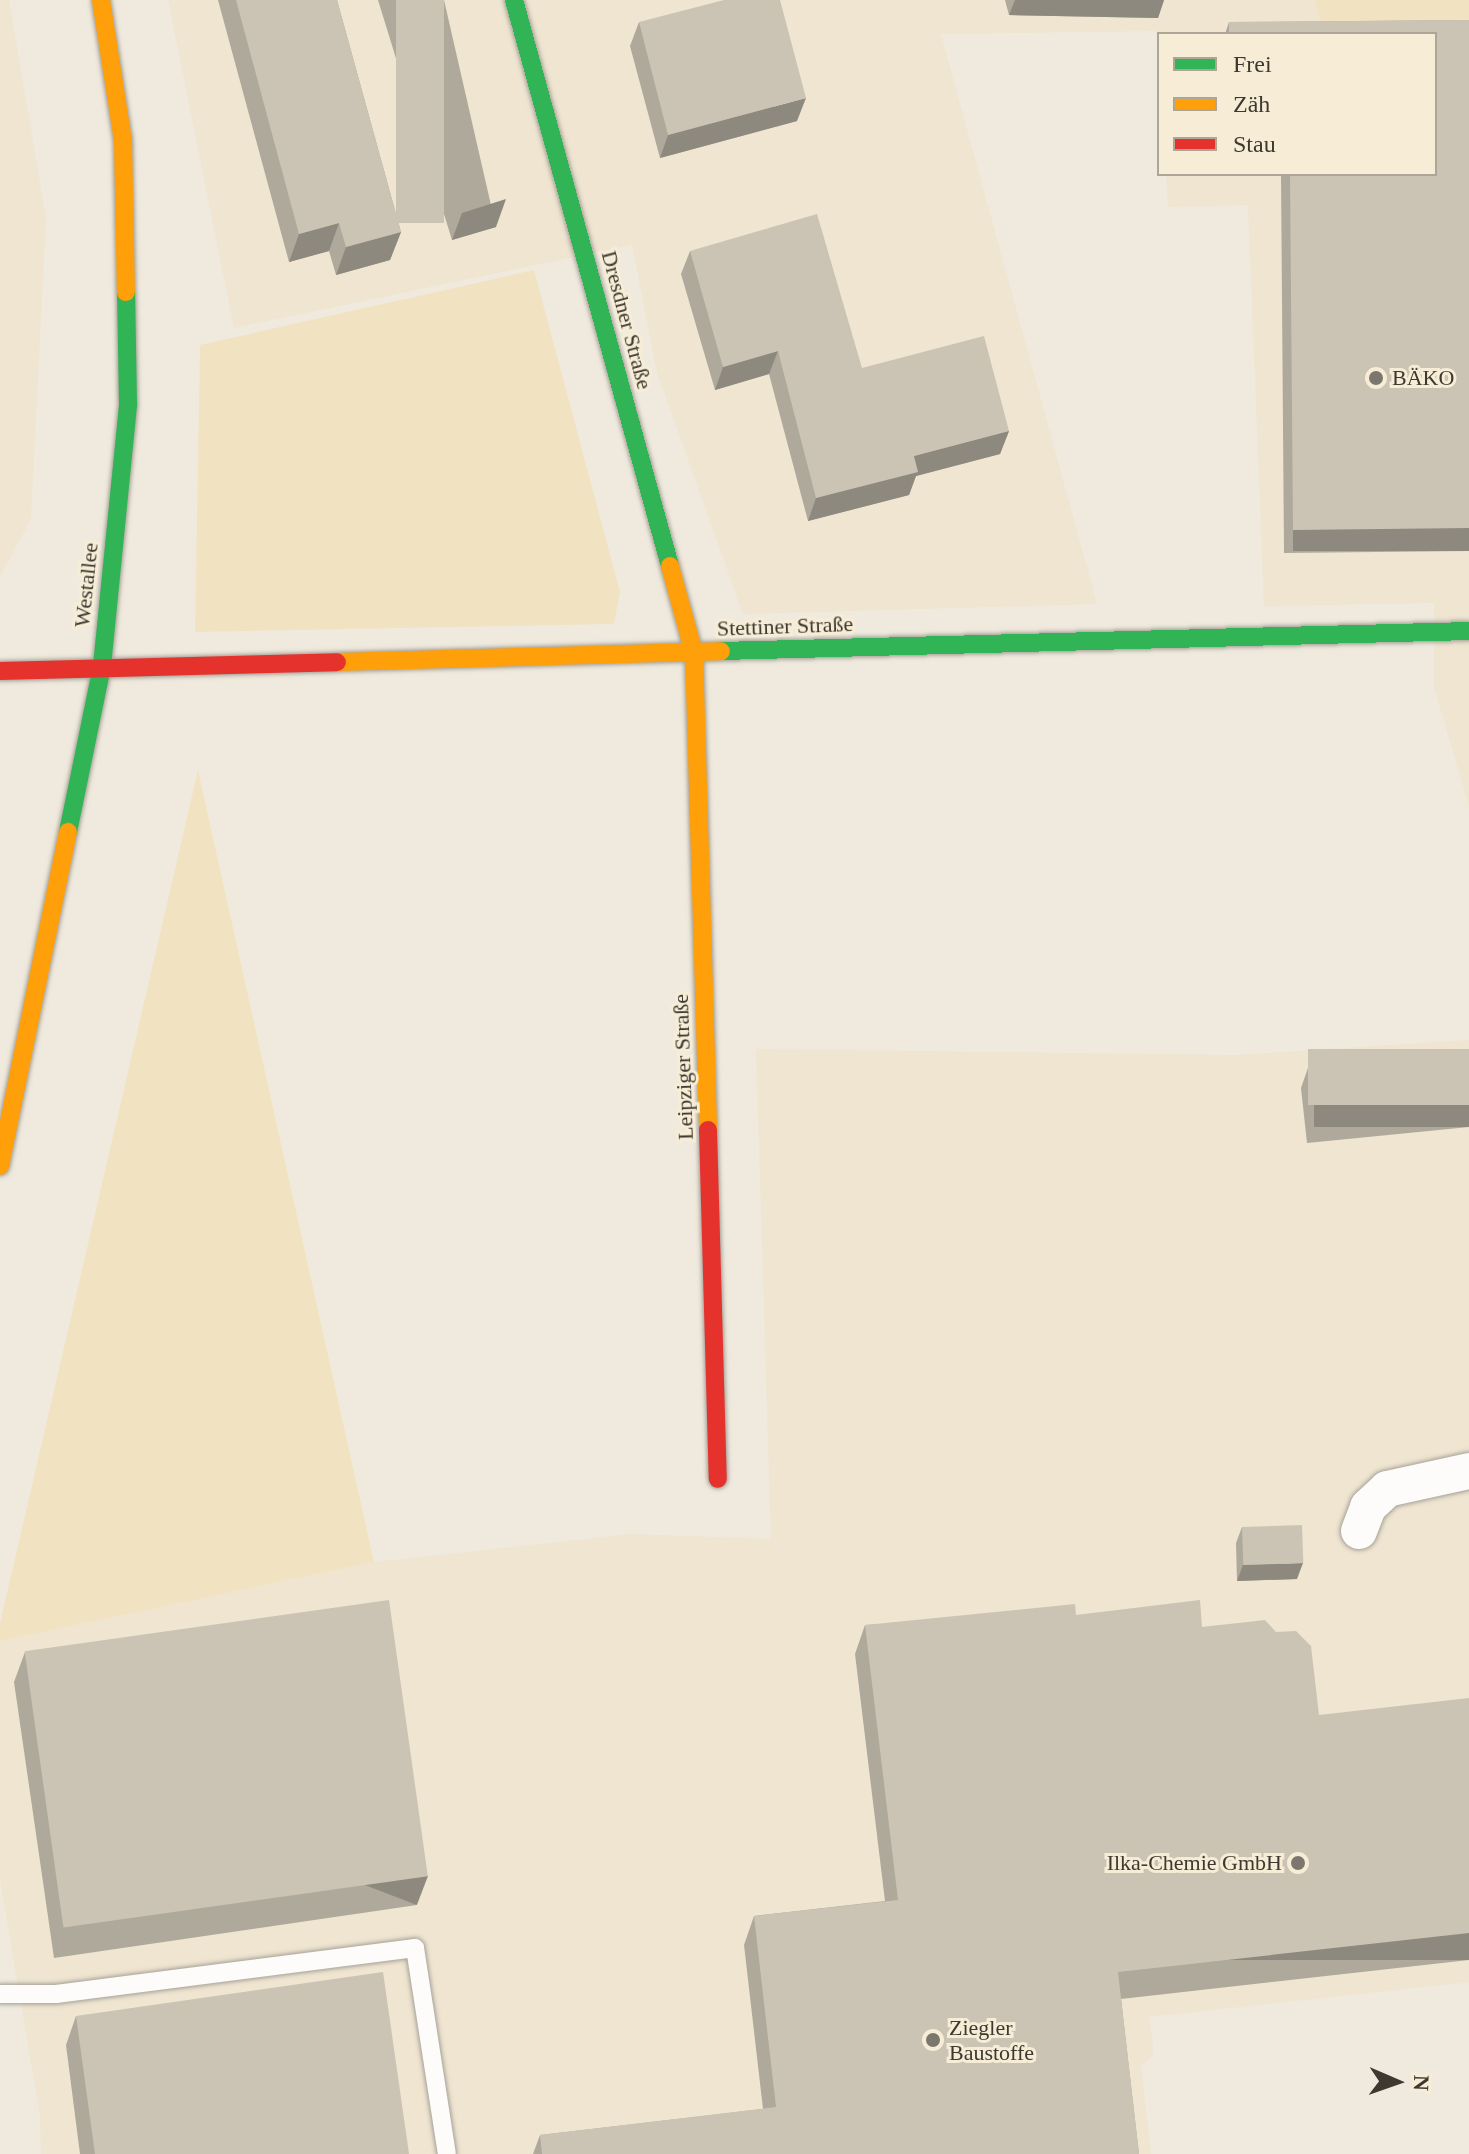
<!DOCTYPE html>
<html>
<head>
<meta charset="utf-8">
<style>
  body { margin:0 }
  #map { position:relative; width:1469px; height:2154px; overflow:hidden; background:#f0eade; font-family:"Times New Roman",serif }
  div>[style] { position:absolute }
  .built>* { inset:0; background:#efe5d0 }
  .green>* { inset:0; background:#f1e3c2 }
  .roads { filter:drop-shadow(0 0 2px #a6a299) drop-shadow(0 0 2px #a6a299) }
  .lane>* { height:18px; margin:-9px; padding:0 9px; transform-origin:9px; border-radius:9px; background:#fdfcfa }
  .street>* { height:36px; margin:-18px; padding:0 18px; transform-origin:18px; border-radius:18px; background:#fdfcfa }
  .fast>* { height:18px; margin:-9px; padding:0 9px; transform-origin:9px; border-radius:9px; background:#30b455 }
  .slow>* { height:18px; margin:-9px; padding:0 9px; transform-origin:9px; border-radius:9px; background:#ff9f0a }
  .jam>* { height:18px; margin:-9px; padding:0 9px; transform-origin:9px; border-radius:9px; background:#e5322d }
  .wall>* { inset:0; background:#afa99b }
  .shaded-wall>* { inset:0; background:#8e897e; transform-origin:0 0 }
  .building>* { inset:0; background:#cbc4b4; transform-origin:0 0 }
  .dots>* { width:22px; height:22px; translate:-50% -50%; box-sizing:border-box; border:4px solid #f7edd7; border-radius:50% }
  span { translate:-50% -50%; white-space:nowrap; text-align:center; line-height:1.15; -webkit-text-stroke:6px #f7edd7; paint-order:stroke }
  .street-label { font-size:22px; color:#3d3931 }
  .poi-label { font-size:22px; color:#3d3931 }
  .left { translate:0 -50%; text-align:left }
  .right { translate:-100% -50%; text-align:right }
  .legend { position:absolute; left:1157px; top:32px; width:280px; height:144px; box-sizing:border-box; background:#f7edd7; border:2px solid #ada595; margin:0; padding:10px 14px; list-style:none; font-size:24px; color:#3d3931 }
  .legend li { display:flex; align-items:center; gap:16px; height:40px }
  .legend b { width:40px; border:2px solid #ada595 }
  .north { position:absolute; left:1357px; top:2042px; width:80px; height:80px; -webkit-text-stroke:6px #f7edd7; paint-order:stroke; rotate:92deg; font-size:22px; font-weight:700; line-height:32px; text-align:center; color:#3d3931 }
  .north::after { content:''; display:block; margin:auto; width:28px; height:36px; background:#3d3931; clip-path:polygon(50% 0,100% 100%,50% 72%,0 100%) }
</style>
</head>
<body>
<div id="map">
  <div class="built">
    <div style="clip-path:polygon(0 0,9px 0,46px 218px,31px 519px,0 577px)"></div>
    <div style="clip-path:polygon(168px 0,1315px 0,1324px 34px,1159px 34px,1159px 67px,1156px 31px,941px 34px,1097px 604px,743px 614px,657px 373px,632px 245px,234px 328px)"></div>
    <div style="clip-path:polygon(1469px 42px,1469px 807px,1434px 687px,1434px 603px,1264px 606px,1248px 205px,1168px 207px,1166px 174px,1435px 174px)"></div>
    <div style="clip-path:polygon(1469px 1040px,1469px 1982px,1149px 2017px,1154px 2053px,1141px 2067px,1151px 2154px,41px 2154px,40px 2116px,0 1880px,0 1641px,374px 1562px,632px 1534px,771px 1539px,756px 1049px,1237px 1055px)"></div>
  </div>
  <div class="green">
    <div style="clip-path:polygon(1315px 0,1469px 0,1469px 42px,1435px 34px,1324px 34px)"></div>
    <div style="clip-path:polygon(534px 270px,620px 592px,614px 624px,195px 632px,200px 345px)"></div>
    <div style="clip-path:polygon(198px 770px,374px 1562px,0 1641px,0 1623px)"></div>
  </div>
  <div class="roads">
    <div class="lane">
      <div style="left:0;top:1994px;width:56px"></div>
      <div style="left:56px;top:1994px;width:362px;rotate:-7.3deg"></div>
      <div style="left:415px;top:1948px;width:208px;rotate:81.2deg"></div>
    </div>
    <div class="street">
      <div style="left:1359px;top:1531px;width:26px;rotate:-69deg"></div>
      <div style="left:1368px;top:1507px;width:26px;rotate:-43deg"></div>
      <div style="left:1387px;top:1489px;width:84px;rotate:-12.4deg"></div>
    </div>
    <div class="fast">
      <div style="left:514px;top:0;width:587px;rotate:74.59deg"></div>
      <div style="left:721px;top:651px;width:748px;rotate:-1.53deg"></div>
      <div style="left:68px;top:832px;width:169px;rotate:-78.4deg"></div>
      <div style="left:102px;top:666px;width:263px;rotate:-84.3deg"></div>
      <div style="left:128px;top:404px;width:112px;rotate:-91deg"></div>
    </div>
    <div class="slow">
      <div style="left:101px;top:0;width:142px;rotate:81.1deg"></div>
      <div style="left:123px;top:140px;width:152px;rotate:88.9deg"></div>
      <div style="left:670px;top:566px;width:90px;rotate:74.6deg"></div>
      <div style="left:694px;top:653px;width:477px;rotate:88.3deg"></div>
      <div style="left:337px;top:662px;width:384px;rotate:-1.6deg"></div>
      <div style="left:0;top:1166px;width:341px;rotate:-78.5deg"></div>
    </div>
    <div class="jam">
      <div style="left:0;top:671px;width:337px;rotate:-1.5deg"></div>
      <div style="left:708px;top:1130px;width:349px;rotate:88.4deg"></div>
    </div>
  </div>
  <div class="wall">
    <div style="clip-path:polygon(218px 0,337px 0,401px 232px,390px 260px,336px 275px,329px 251px,289px 262px)"></div>
    <div style="clip-path:polygon(378px 0,444px 0,496px 227px,452px 240px)"></div>
    <div style="clip-path:polygon(1005px 0,1164px 0,1158px 18px,1009px 15px)"></div>
    <div style="clip-path:polygon(1469px 20px,1469px 551px,1284px 553px,1281px 174px,1435px 174px,1435px 34px,1225px 34px,1229px 22px)"></div>
    <div style="clip-path:polygon(639px 22px,797px 121px,660px 158px,630px 46px)"></div>
    <div style="clip-path:polygon(690px 251px,862px 368px,1009px 431px,1000px 454px,916px 476px,909px 495px,808px 521px,769px 374px,715px 390px,681px 274px)"></div>
    <div style="clip-path:polygon(1469px 1049px,1469px 1127px,1307px 1143px,1301px 1088px,1309px 1065px)"></div>
    <div style="clip-path:polygon(1242px 1527px,1297px 1579px,1237px 1581px,1236px 1543px)"></div>
    <div style="clip-path:polygon(1076px 1615px,1202px 1627px,1319px 1715px,1469px 1960px,1121px 1999px,1139px 2154px,533px 2154px,540px 2135px,763px 2109px,744px 1945px,754px 1916px,885px 1901px,855px 1654px,865px 1625px)"></div>
    <div style="clip-path:polygon(25px 1652px,417px 1905px,54px 1958px,14px 1682px)"></div>
    <div style="clip-path:polygon(76px 2016px,409px 2154px,80px 2154px,66px 2045px)"></div>
  </div>
  <div class="shaded-wall">
    <div style="clip-path:polygon(1015px 0,1164px 0,1158px 18px,1009px 15px)"></div>
    <div style="clip-path:polygon(806px 98px,797px 121px,660px 158px,668px 135px)"></div>
    <div style="clip-path:polygon(506px 199px,496px 227px,452px 240px,462px 213px)"></div>
    <div style="clip-path:polygon(339px 223px,329px 251px,289px 262px,299px 234px)"></div>
    <div style="clip-path:polygon(401px 232px,390px 260px,336px 275px,346px 247px)"></div>
    <div style="clip-path:polygon(778px 351px,769px 374px,715px 390px,723px 367px)"></div>
    <div style="clip-path:polygon(1009px 431px,1000px 454px,916px 476px,909px 495px,808px 521px,816px 498px,914px 456px)"></div>
    <div style="left:1469px;top:528px;width:23px;height:176px;rotate:90deg"></div>
    <div style="left:1469px;top:1105px;width:22px;height:155px;rotate:90deg"></div>
    <div style="clip-path:polygon(1303px 1563px,1297px 1579px,1237px 1581px,1243px 1565px)"></div>
    <div style="left:428px;top:1876px;width:31px;height:368px;rotate:111deg"></div>
    <div style="left:1469px;top:1933px;width:27px;height:353px;rotate:90deg"></div>
  </div>
  <div class="building">
    <div style="clip-path:polygon(236px 0,337px 0,401px 232px,346px 247px,339px 223px,299px 234px)"></div>
    <div style="left:396px;top:0;width:48px;height:223px"></div>
    <div style="clip-path:polygon(724px 0,780px 0,806px 98px,668px 135px,639px 22px)"></div>
    <div style="clip-path:polygon(1469px 20px,1469px 528px,1293px 530px,1290px 174px,1435px 174px,1435px 34px,1229px 34px,1229px 22px)"></div>
    <div style="clip-path:polygon(817px 214px,862px 368px,984px 336px,1009px 431px,914px 456px,918px 472px,816px 498px,778px 351px,723px 367px,690px 251px)"></div>
    <div style="left:1469px;top:1049px;width:56px;height:161px;rotate:90deg"></div>
    <div style="left:1302px;top:1525px;width:38px;height:60px;rotate:88deg"></div>
    <div style="left:389px;top:1600px;width:279px;height:368px;rotate:82deg"></div>
    <div style="clip-path:polygon(1200px 1600px,1202px 1627px,1265px 1620px,1276px 1632px,1296px 1631px,1311px 1646px,1319px 1715px,1469px 1698px,1469px 1933px,1118px 1972px,1139px 2154px,542px 2154px,540px 2135px,776px 2107px,754px 1916px,898px 1900px,865px 1625px,1075px 1604px,1076px 1615px)"></div>
    <div style="clip-path:polygon(383px 1972px,409px 2154px,95px 2154px,76px 2016px)"></div>
  </div>
  <div class="dots">
    <div style="left:1376px;top:378px;background:#7c776e"></div>
    <div style="left:1298px;top:1863px;background:#7c776e"></div>
    <div style="left:933px;top:2040px;background:#7c776e"></div>
  </div>
  <div class="street-label">
    <span style="left:627px;top:320px;rotate:75deg">Dresdner Straße</span>
    <span style="left:86px;top:585px;rotate:-84deg">Westallee</span>
    <span style="left:785px;top:626px;rotate:-2deg">Stettiner Straße</span>
    <span style="left:683px;top:1067px;rotate:-92deg">Leipziger Straße</span>
  </div>
  <div class="poi-label">
    <span class="left" style="left:1392px;top:378px">BÄKO</span>
    <span class="right" style="left:1282px;top:1863px">Ilka-Chemie GmbH</span>
    <span class="left" style="left:949px;top:2040px">Ziegler<br>Baustoffe</span>
  </div>
  <ul class="legend">
  <li><b style="height:10px;background:#30b455"></b>Frei</li>
  <li><b style="height:10px;background:#ff9f0a"></b>Zäh</li>
  <li><b style="height:10px;background:#e5322d"></b>Stau</li>
  </ul>
  <div class="north">N</div>
</div>
</body>
</html>
